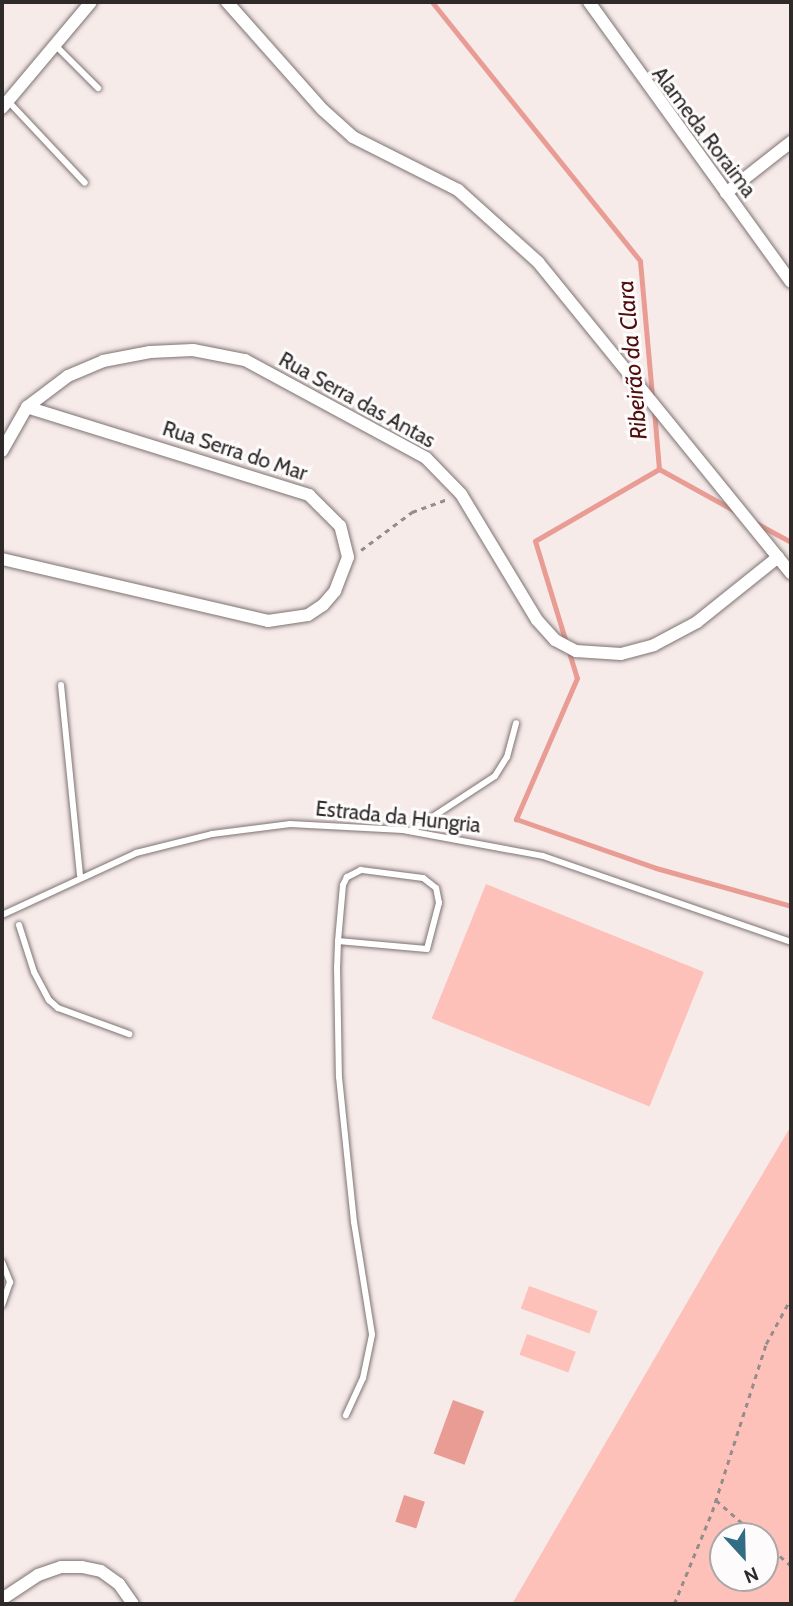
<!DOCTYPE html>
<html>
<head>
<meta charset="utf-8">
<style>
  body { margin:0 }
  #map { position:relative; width:793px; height:1606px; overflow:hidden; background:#f7ebea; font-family:Cabin,sans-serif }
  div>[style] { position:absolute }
  .green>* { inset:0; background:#fec1ba; transform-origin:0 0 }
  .water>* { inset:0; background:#e99c94; transform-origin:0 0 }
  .stream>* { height:5px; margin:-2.5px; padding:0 2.5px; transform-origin:2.5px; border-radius:2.5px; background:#e99c94 }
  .path>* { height:2.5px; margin-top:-1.25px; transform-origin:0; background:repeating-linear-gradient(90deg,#958d8c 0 5px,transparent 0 10px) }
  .roads { filter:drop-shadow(0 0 2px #7d7372) drop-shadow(0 0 2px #7d7372) }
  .lane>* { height:6px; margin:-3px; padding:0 3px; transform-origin:3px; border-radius:3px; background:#fff }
  .street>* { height:12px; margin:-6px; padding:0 6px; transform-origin:6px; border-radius:6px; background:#fff }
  span { translate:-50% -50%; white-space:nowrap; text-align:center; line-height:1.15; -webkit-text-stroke:6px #fdfbfb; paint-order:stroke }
  .street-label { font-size:21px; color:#2e2a2a }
  .water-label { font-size:23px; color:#510d0d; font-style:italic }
  .frame { position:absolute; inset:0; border:4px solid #2e2a2a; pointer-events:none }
  .north { position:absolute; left:709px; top:1522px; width:70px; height:70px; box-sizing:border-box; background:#fdfbfb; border:2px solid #aaa7a7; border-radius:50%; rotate:158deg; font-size:19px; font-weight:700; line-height:28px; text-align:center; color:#2e2a2a }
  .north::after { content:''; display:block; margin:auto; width:24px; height:32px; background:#316e85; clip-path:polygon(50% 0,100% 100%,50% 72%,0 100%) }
</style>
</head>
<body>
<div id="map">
  <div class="green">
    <div style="left:486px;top:884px;width:235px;height:145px;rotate:22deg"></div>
    <div style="clip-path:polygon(evenodd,791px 1126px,791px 1604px,512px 1604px,725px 1237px,791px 1126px,723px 1536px,765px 1536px,765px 1578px,723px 1578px,723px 1536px)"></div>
    <div style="left:529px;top:1286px;width:73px;height:24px;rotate:20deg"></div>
    <div style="left:527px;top:1334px;width:52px;height:22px;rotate:20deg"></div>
  </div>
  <div class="water">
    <div style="left:453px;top:1400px;width:33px;height:57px;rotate:20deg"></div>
    <div style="left:404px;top:1495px;width:22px;height:28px;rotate:18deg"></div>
  </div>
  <div class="stream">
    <div style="left:432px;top:2px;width:332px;rotate:51.2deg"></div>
    <div style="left:640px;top:261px;width:136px;rotate:84.9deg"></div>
    <div style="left:654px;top:410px;width:59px;rotate:85.2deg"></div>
    <div style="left:659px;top:469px;width:89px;rotate:28.9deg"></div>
    <div style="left:659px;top:469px;width:143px;rotate:149.9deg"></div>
    <div style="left:535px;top:541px;width:143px;rotate:73deg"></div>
    <div style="left:577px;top:678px;width:154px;rotate:113.4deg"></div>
    <div style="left:516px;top:819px;width:148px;rotate:19.3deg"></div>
    <div style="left:656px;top:868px;width:140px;rotate:15.7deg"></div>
    <div style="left:754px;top:522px;width:42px;rotate:28.4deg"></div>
  </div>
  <div class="path">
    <div style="left:361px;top:550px;width:64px;rotate:-36.7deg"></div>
    <div style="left:412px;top:512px;width:38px;rotate:-20deg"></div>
    <div style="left:716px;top:1500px;width:55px;rotate:41.3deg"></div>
    <div style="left:765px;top:1543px;width:35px;rotate:41deg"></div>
    <div style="left:674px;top:1604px;width:100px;rotate:-67.6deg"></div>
    <div style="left:712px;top:1512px;width:176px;rotate:-72.2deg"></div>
    <div style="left:766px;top:1344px;width:52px;rotate:-61.5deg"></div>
  </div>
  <div class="roads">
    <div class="lane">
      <div style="left:55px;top:45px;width:61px;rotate:45deg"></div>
      <div style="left:8px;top:101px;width:112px;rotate:46.8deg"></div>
      <div style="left:61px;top:685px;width:191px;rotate:84.3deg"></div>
      <div style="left:411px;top:831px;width:100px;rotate:-33.2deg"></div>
      <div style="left:495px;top:776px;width:22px;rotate:-58deg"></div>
      <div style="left:507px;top:757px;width:35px;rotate:-75deg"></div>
      <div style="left:2px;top:915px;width:148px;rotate:-24.8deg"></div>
      <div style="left:136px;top:853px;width:78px;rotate:-14deg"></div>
      <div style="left:212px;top:834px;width:79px;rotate:-7.3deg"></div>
      <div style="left:290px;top:824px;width:113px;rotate:3deg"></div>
      <div style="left:403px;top:830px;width:142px;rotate:10.5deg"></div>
      <div style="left:543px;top:856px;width:262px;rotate:19.1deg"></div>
      <div style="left:19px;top:925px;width:49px;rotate:72.3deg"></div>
      <div style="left:34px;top:972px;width:32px;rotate:62deg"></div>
      <div style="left:49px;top:1000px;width:12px;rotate:42deg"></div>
      <div style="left:58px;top:1008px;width:76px;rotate:20.1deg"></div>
      <div style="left:338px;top:941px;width:89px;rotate:5.1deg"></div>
      <div style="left:427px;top:949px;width:48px;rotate:-75.4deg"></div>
      <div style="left:439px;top:903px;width:15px;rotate:-101deg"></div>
      <div style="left:436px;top:888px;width:16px;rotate:-142deg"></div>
      <div style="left:423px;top:878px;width:63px;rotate:-172.6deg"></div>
      <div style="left:361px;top:870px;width:16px;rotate:153deg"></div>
      <div style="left:347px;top:877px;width:9px;rotate:117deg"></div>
      <div style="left:343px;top:885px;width:56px;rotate:95.1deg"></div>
      <div style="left:338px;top:941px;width:26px;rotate:92deg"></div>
      <div style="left:337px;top:967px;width:110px;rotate:89deg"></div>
      <div style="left:339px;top:1077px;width:146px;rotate:84.1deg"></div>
      <div style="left:354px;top:1222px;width:114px;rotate:80.9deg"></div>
      <div style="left:372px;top:1335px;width:44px;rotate:101.8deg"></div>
      <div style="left:363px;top:1378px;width:41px;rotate:114.7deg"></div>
      <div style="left:2px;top:1262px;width:22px;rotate:68deg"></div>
      <div style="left:10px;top:1282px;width:24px;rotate:109deg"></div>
    </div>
    <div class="street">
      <div style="left:227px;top:2px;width:144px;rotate:48.4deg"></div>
      <div style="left:323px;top:110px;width:40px;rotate:42deg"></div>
      <div style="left:353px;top:137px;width:118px;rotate:26.8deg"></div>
      <div style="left:458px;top:190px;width:108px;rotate:42deg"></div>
      <div style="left:538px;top:262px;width:401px;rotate:50.9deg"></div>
      <div style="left:589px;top:2px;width:345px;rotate:54.2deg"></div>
      <div style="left:2px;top:108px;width:138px;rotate:-50deg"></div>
      <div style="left:726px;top:193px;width:83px;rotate:-38.1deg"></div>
      <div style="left:2px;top:451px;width:51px;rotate:-60.4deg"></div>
      <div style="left:27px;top:407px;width:51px;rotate:-37.1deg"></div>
      <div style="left:68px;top:376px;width:38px;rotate:-23deg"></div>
      <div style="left:103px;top:361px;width:48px;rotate:-10.8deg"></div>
      <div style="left:150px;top:352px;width:43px;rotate:-2.7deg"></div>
      <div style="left:193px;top:350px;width:53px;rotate:10.9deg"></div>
      <div style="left:245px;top:360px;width:206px;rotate:28.4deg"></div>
      <div style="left:426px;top:458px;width:50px;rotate:45.8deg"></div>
      <div style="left:461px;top:494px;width:147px;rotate:58.9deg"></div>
      <div style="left:537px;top:620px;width:27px;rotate:48deg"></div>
      <div style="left:555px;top:640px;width:24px;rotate:28deg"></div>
      <div style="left:576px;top:651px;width:45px;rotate:3.8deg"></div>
      <div style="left:621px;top:654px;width:34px;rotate:-15deg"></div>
      <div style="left:654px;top:645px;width:49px;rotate:-28.1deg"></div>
      <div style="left:697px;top:622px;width:104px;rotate:-38.7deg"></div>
      <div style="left:2px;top:559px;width:273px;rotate:13.1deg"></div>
      <div style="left:268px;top:621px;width:40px;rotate:-8.5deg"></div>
      <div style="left:308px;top:615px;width:18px;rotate:-34deg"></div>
      <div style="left:323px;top:605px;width:18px;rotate:-49deg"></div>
      <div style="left:335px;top:591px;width:36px;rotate:-69deg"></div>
      <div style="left:348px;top:557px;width:32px;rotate:-104deg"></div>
      <div style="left:340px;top:526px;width:44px;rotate:-135deg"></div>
      <div style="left:309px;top:495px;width:295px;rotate:-162.7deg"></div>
      <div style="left:2px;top:1599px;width:43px;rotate:-33.7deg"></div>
      <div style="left:38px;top:1575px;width:24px;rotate:-19deg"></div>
      <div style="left:61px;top:1567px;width:21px"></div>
      <div style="left:82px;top:1567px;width:19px;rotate:12deg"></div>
      <div style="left:101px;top:1571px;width:22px;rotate:36deg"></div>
      <div style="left:119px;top:1584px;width:24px;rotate:55deg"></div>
    </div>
  </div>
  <div class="street-label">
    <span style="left:704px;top:132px;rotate:53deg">Alameda Roraima</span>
    <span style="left:357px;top:400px;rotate:29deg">Rua Serra das Antas</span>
    <span style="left:235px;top:451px;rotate:18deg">Rua Serra do Mar</span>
    <span style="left:398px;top:817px;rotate:6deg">Estrada da Hungria</span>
  </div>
  <div class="water-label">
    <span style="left:632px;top:360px;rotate:-95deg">Ribeirão da Clara</span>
  </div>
  <div class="frame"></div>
  <div class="north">N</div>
</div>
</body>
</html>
